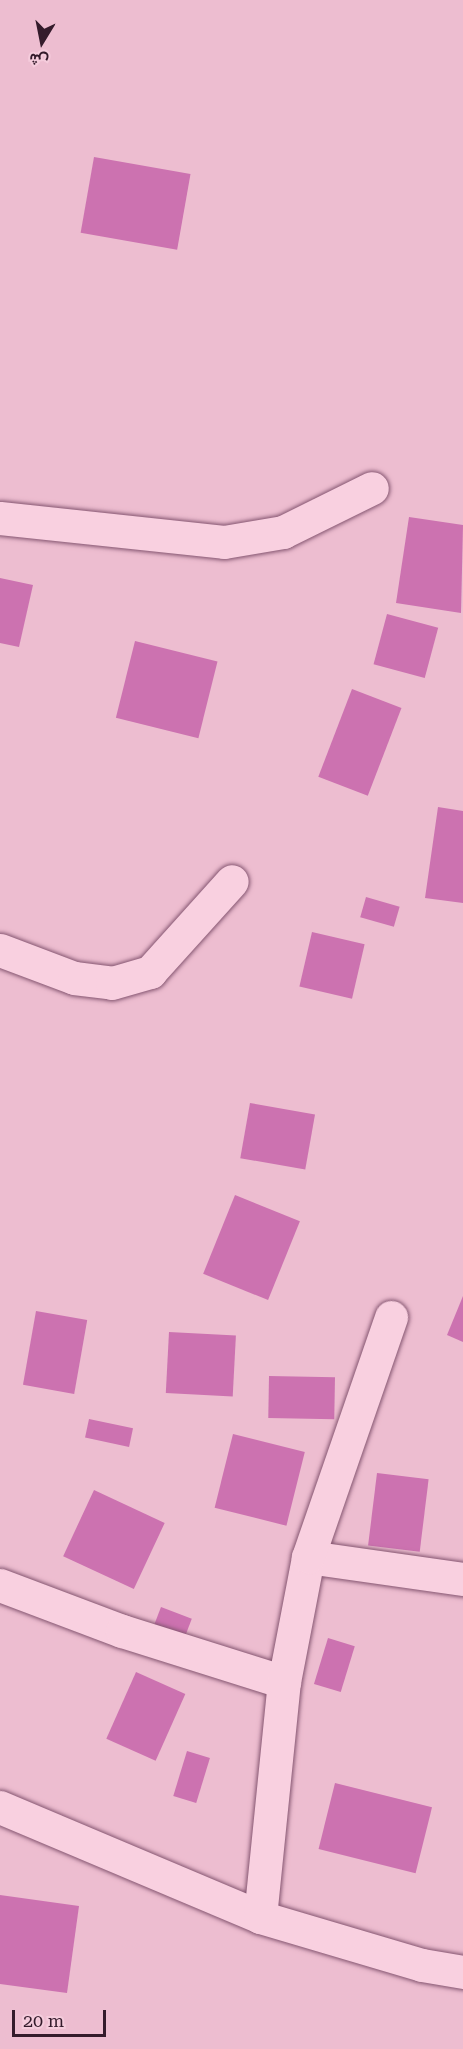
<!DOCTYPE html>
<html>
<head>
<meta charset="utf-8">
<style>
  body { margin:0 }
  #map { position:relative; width:463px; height:2049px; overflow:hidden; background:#edbdd0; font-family:"Roboto Serif",Vazirmatn,serif }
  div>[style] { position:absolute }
  .building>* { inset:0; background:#cc72b0; transform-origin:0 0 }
  .roads { filter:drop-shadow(0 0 2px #855671) drop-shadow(0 0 2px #855671) }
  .minor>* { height:33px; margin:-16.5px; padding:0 16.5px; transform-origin:16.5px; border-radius:16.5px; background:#f9d0e0 }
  span { translate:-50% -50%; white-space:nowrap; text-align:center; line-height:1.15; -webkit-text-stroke:6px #f5ccdc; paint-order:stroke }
  .north { position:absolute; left:12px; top:12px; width:60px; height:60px; -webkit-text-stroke:4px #f5ccdc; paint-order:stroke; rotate:190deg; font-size:16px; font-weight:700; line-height:24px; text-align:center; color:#341b2b }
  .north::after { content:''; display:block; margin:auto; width:21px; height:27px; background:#341b2b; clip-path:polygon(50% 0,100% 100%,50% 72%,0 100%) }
  .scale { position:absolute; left:12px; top:2010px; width:94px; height:27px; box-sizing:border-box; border:3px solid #341b2b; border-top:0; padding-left:8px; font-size:18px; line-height:21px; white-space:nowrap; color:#341b2b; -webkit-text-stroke:4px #f5ccdc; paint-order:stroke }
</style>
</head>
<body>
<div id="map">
  <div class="building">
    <div style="left:94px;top:157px;width:98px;height:77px;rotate:10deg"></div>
    <div style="clip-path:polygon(409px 517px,463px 525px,461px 613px,396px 603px)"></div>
    <div style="clip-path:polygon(0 578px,33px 585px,19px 647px,0 643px)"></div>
    <div style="left:387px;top:614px;width:53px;height:52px;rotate:15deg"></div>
    <div style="left:135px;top:641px;width:85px;height:79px;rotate:14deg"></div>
    <div style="left:352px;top:689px;width:53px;height:94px;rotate:21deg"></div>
    <div style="clip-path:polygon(438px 807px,463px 811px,463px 903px,425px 898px)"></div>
    <div style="left:366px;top:897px;width:35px;height:21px;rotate:16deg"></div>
    <div style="left:312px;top:932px;width:54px;height:56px;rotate:13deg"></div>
    <div style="left:250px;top:1103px;width:66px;height:56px;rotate:10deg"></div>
    <div style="left:235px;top:1195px;width:70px;height:85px;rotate:22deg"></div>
    <div style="clip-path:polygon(463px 1296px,463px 1342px,447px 1335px)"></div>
    <div style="left:36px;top:1311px;width:52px;height:75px;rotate:10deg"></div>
    <div style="left:169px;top:1332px;width:67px;height:61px;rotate:3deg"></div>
    <div style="left:269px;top:1376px;width:66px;height:42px;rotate:1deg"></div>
    <div style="left:89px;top:1419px;width:45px;height:19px;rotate:12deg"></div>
    <div style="left:233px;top:1434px;width:74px;height:76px;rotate:14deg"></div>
    <div style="left:377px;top:1473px;width:52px;height:73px;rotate:7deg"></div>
    <div style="left:94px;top:1490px;width:78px;height:73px;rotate:25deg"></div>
    <div style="left:161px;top:1607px;width:33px;height:24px;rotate:21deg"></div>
    <div style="left:328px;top:1638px;width:28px;height:48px;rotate:17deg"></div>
    <div style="left:136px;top:1672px;width:54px;height:73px;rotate:24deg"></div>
    <div style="left:187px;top:1751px;width:24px;height:47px;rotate:17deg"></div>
    <div style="left:335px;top:1783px;width:100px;height:68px;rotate:14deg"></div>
    <div style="clip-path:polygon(0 1895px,79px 1906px,67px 1993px,0 1984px)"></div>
  </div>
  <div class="roads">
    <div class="minor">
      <div style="left:0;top:518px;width:225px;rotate:6.1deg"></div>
      <div style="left:224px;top:542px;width:60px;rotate:-9.6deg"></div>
      <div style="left:283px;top:532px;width:99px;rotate:-26.3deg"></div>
      <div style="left:0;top:950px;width:79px;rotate:20.7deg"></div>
      <div style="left:74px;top:978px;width:38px;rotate:7deg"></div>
      <div style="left:112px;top:983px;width:40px;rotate:-16deg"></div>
      <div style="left:150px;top:972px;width:122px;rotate:-48deg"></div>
      <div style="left:308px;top:1557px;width:157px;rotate:8.1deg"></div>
      <div style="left:0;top:1585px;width:130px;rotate:20.7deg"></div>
      <div style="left:122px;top:1631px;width:170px;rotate:17.5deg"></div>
      <div style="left:0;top:1807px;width:282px;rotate:22.9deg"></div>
      <div style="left:260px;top:1917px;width:169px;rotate:16.5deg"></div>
      <div style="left:422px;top:1965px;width:42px;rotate:9.7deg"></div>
      <div style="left:260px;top:1917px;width:236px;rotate:-84.2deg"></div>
      <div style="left:284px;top:1682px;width:127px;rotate:-79.1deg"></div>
      <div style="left:308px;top:1557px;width:254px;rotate:-70.9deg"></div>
    </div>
  </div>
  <div class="north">ش</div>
  <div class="scale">20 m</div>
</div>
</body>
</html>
